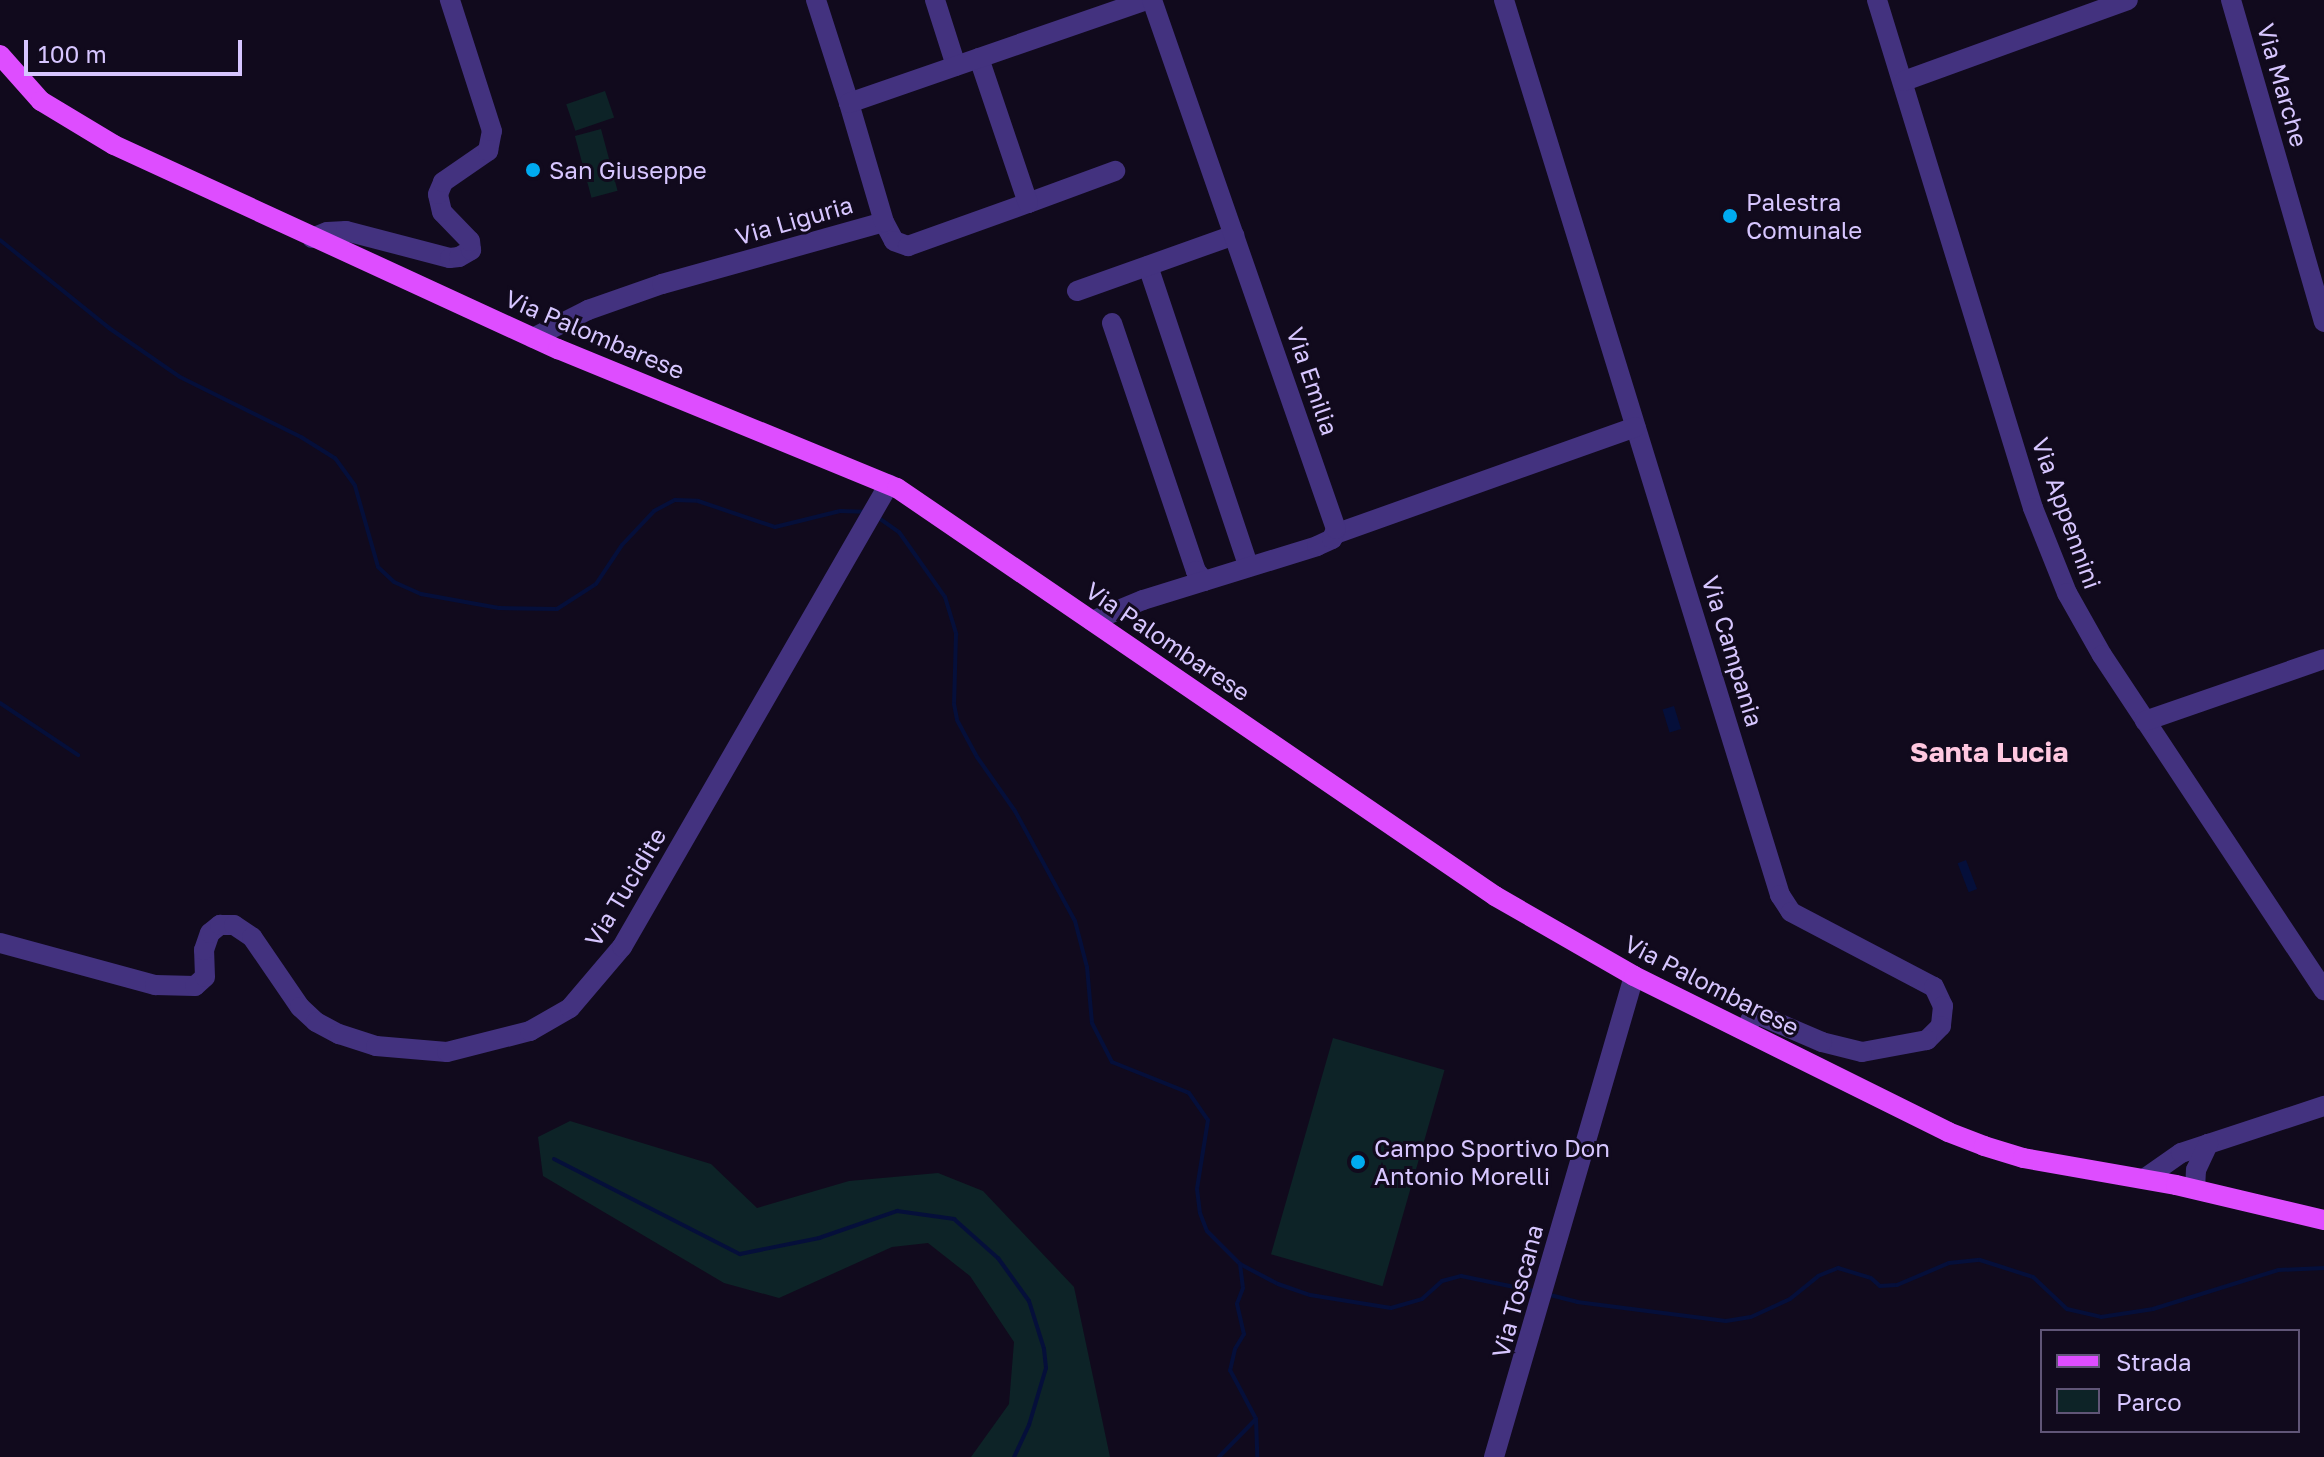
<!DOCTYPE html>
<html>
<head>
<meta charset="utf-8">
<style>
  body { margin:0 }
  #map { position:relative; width:2324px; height:1457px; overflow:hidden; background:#110a1d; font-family:"Golos Text",sans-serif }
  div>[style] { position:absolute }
  .green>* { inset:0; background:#0d2327; transform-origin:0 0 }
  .water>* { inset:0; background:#050f3a; transform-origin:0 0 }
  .stream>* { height:4px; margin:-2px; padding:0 2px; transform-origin:2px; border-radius:2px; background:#050f3a }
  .minor>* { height:20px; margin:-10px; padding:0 10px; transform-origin:10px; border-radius:10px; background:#43327f }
  .major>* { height:20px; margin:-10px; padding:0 10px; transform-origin:10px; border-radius:10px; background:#de4dff }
  .dots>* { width:22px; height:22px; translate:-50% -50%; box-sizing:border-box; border:4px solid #110a1d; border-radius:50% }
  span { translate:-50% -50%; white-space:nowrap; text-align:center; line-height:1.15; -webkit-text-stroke:6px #110a1d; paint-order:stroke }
  .street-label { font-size:24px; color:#d7c6ff }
  .poi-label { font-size:24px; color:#d7c6ff }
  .left { translate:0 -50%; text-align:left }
  .quarter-label { font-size:28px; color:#ffc8e0; font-weight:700 }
  .legend { position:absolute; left:2040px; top:1329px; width:260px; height:104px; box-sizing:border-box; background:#110a1d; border:2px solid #605577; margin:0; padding:10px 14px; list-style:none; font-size:24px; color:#d7c6ff }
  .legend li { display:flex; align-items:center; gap:16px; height:40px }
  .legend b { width:40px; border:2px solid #605577 }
  .scale { position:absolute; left:24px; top:40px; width:218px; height:36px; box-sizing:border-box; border:4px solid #d7c6ff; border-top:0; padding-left:10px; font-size:24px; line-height:28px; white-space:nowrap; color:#d7c6ff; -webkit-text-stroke:6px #110a1d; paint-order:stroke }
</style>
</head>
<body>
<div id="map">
  <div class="green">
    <div style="left:605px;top:91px;width:28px;height:41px;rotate:71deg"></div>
    <div style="left:601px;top:129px;width:64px;height:27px;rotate:75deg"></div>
    <div style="left:1333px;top:1038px;width:116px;height:225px;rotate:16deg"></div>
    <div style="clip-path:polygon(570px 1121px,711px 1164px,757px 1208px,849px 1181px,938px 1173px,983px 1191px,1074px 1287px,1110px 1457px,971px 1457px,1009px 1404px,1014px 1342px,970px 1276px,928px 1243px,892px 1247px,779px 1298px,724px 1283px,543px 1176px,538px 1137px)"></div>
  </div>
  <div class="water">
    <div style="left:1674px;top:706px;width:24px;height:12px;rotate:73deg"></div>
    <div style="left:1966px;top:860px;width:31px;height:9px;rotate:69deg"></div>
  </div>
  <div class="stream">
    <div style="left:0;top:240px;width:140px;rotate:38.9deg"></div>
    <div style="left:109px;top:328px;width:86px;rotate:34.6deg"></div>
    <div style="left:180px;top:377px;width:135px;rotate:26.4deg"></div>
    <div style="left:301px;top:437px;width:40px;rotate:32deg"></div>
    <div style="left:335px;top:458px;width:34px;rotate:54deg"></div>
    <div style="left:355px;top:486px;width:84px;rotate:74.1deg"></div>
    <div style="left:378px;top:567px;width:22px;rotate:43deg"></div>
    <div style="left:394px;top:582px;width:30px;rotate:24deg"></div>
    <div style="left:421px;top:594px;width:79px;rotate:10.2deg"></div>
    <div style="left:499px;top:608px;width:58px;rotate:1deg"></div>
    <div style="left:557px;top:609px;width:46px;rotate:-32.7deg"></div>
    <div style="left:596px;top:584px;width:47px;rotate:-56.3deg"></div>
    <div style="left:622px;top:545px;width:47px;rotate:-46.7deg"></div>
    <div style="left:654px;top:511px;width:24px;rotate:-28deg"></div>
    <div style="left:675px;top:500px;width:23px;rotate:2deg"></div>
    <div style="left:698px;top:501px;width:81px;rotate:18.7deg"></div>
    <div style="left:775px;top:527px;width:67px;rotate:-13.8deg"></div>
    <div style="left:840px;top:511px;width:24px;rotate:2deg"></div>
    <div style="left:876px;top:516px;width:28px;rotate:35deg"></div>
    <div style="left:899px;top:532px;width:80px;rotate:54.7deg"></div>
    <div style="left:945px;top:597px;width:39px;rotate:73deg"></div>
    <div style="left:956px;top:634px;width:70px;rotate:91.6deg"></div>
    <div style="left:954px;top:704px;width:16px;rotate:79deg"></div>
    <div style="left:957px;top:720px;width:42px;rotate:61.6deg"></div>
    <div style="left:977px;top:757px;width:66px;rotate:54.9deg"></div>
    <div style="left:1015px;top:811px;width:125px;rotate:61.4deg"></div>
    <div style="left:1075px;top:921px;width:48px;rotate:75.4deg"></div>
    <div style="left:1087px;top:967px;width:56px;rotate:84.9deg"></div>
    <div style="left:1092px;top:1023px;width:44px;rotate:62.9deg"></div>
    <div style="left:1112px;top:1062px;width:83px;rotate:21.9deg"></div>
    <div style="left:1189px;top:1093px;width:33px;rotate:55deg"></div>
    <div style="left:1208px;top:1120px;width:70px;rotate:99.1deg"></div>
    <div style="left:1197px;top:1189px;width:24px;rotate:83deg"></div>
    <div style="left:1200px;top:1213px;width:19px;rotate:69deg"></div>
    <div style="left:1207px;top:1231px;width:47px;rotate:45deg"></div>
    <div style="left:1240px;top:1264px;width:43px;rotate:27.8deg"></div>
    <div style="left:1278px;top:1284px;width:34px;rotate:19deg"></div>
    <div style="left:1310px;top:1295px;width:82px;rotate:9.1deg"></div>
    <div style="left:1391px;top:1308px;width:32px;rotate:-16deg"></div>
    <div style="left:1422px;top:1299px;width:27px;rotate:-42deg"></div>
    <div style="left:1442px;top:1281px;width:20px;rotate:-15deg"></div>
    <div style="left:1461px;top:1276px;width:75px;rotate:11.6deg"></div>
    <div style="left:0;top:703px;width:94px;rotate:33.7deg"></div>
    <div style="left:554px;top:1159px;width:209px;rotate:27.1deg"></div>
    <div style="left:740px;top:1254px;width:81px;rotate:-11.4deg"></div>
    <div style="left:819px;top:1238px;width:83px;rotate:-19.1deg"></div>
    <div style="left:897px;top:1211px;width:58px;rotate:8deg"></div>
    <div style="left:954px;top:1219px;width:59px;rotate:41.6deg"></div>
    <div style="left:998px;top:1258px;width:53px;rotate:54.2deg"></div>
    <div style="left:1029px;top:1301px;width:50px;rotate:72.6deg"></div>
    <div style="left:1044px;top:1349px;width:19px;rotate:84deg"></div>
    <div style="left:1046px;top:1368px;width:59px;rotate:106.6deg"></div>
    <div style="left:1029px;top:1425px;width:35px;rotate:115deg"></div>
    <div style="left:1240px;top:1264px;width:24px;rotate:83deg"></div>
    <div style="left:1243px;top:1288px;width:17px;rotate:111deg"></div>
    <div style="left:1237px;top:1304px;width:31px;rotate:77deg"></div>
    <div style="left:1244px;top:1334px;width:17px;rotate:121deg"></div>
    <div style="left:1235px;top:1349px;width:22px;rotate:103deg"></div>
    <div style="left:1230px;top:1370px;width:55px;rotate:62deg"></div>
    <div style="left:1256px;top:1419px;width:38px;rotate:88deg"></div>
    <div style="left:1546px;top:1294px;width:32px;rotate:14deg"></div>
    <div style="left:1577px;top:1302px;width:150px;rotate:7.3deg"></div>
    <div style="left:1726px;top:1321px;width:25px;rotate:-9deg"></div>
    <div style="left:1751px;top:1317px;width:43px;rotate:-24.8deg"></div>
    <div style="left:1790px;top:1299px;width:36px;rotate:-39deg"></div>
    <div style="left:1818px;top:1276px;width:22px;rotate:-22deg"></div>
    <div style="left:1838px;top:1268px;width:34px;rotate:17deg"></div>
    <div style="left:1871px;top:1278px;width:12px;rotate:42deg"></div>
    <div style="left:1880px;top:1286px;width:17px;rotate:-3deg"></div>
    <div style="left:1897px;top:1285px;width:56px;rotate:-22.9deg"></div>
    <div style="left:1949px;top:1263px;width:31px;rotate:-6deg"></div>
    <div style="left:1980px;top:1260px;width:56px;rotate:17.8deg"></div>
    <div style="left:2033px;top:1277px;width:47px;rotate:43.3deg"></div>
    <div style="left:2067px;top:1309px;width:35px;rotate:13deg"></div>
    <div style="left:2101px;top:1317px;width:53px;rotate:-8.7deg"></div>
    <div style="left:2153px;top:1309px;width:131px;rotate:-17.3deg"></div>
    <div style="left:2278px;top:1270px;width:46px;rotate:-2.5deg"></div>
    <div style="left:1219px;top:1457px;width:53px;rotate:-45.8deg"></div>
  </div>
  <div class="minor">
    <div style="left:816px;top:0;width:108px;rotate:72.2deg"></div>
    <div style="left:935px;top:0;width:69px;rotate:72.3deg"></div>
    <div style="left:1504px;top:0;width:937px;rotate:72.86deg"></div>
    <div style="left:1780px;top:895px;width:20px;rotate:57deg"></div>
    <div style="left:1791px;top:912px;width:161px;rotate:27.7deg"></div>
    <div style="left:1934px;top:987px;width:21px;rotate:65deg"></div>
    <div style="left:1943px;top:1006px;width:20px;rotate:96deg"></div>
    <div style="left:1941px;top:1026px;width:20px;rotate:135deg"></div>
    <div style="left:1927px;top:1040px;width:66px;rotate:169.5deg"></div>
    <div style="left:1862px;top:1052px;width:41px;rotate:-166deg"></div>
    <div style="left:1822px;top:1042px;width:69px;rotate:-156.8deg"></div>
    <div style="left:1759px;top:1015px;width:9px;rotate:153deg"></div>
    <div style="left:1751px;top:1019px;width:13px;rotate:117deg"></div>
    <div style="left:1877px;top:0;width:531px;rotate:72.93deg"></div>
    <div style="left:2033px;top:508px;width:92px;rotate:68.2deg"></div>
    <div style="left:2067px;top:593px;width:71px;rotate:60.6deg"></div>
    <div style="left:2102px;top:655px;width:402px;rotate:56.5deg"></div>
    <div style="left:2231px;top:0;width:335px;rotate:73.9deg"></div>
    <div style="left:1904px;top:81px;width:238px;rotate:-19.9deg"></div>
    <div style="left:1028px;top:203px;width:93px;rotate:-20.2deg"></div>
    <div style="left:884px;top:222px;width:21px;rotate:62deg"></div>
    <div style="left:894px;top:241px;width:15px;rotate:20deg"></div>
    <div style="left:908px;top:246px;width:127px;rotate:-19.7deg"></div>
    <div style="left:1028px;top:203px;width:153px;rotate:-108.7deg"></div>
    <div style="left:312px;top:238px;width:16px;rotate:-22deg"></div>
    <div style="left:327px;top:232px;width:19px;rotate:-3deg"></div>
    <div style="left:346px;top:231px;width:107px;rotate:14.6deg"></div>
    <div style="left:450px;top:258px;width:9px;rotate:-6deg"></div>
    <div style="left:459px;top:257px;width:14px;rotate:-30deg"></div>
    <div style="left:471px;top:250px;width:9px;rotate:-96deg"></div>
    <div style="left:470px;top:241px;width:40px;rotate:-134deg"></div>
    <div style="left:442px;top:212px;width:18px;rotate:-103deg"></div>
    <div style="left:438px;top:194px;width:13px;rotate:-67deg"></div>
    <div style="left:443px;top:182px;width:55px;rotate:-34.6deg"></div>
    <div style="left:488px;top:151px;width:20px;rotate:-79deg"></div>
    <div style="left:492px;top:131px;width:138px;rotate:-107.8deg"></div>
    <div style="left:1148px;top:266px;width:317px;rotate:71.5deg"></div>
    <div style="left:1077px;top:291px;width:167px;rotate:-19.6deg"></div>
    <div style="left:1112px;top:323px;width:262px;rotate:71.3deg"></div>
    <div style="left:1196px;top:571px;width:13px;rotate:51deg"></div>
    <div style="left:533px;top:338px;width:62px;rotate:-27deg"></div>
    <div style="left:588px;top:310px;width:78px;rotate:-19.4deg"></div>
    <div style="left:662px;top:284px;width:230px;rotate:-15.6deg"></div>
    <div style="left:884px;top:222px;width:124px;rotate:-106.4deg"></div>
    <div style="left:849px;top:103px;width:314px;rotate:-19.1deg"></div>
    <div style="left:1335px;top:534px;width:319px;rotate:-19.6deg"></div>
    <div style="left:1092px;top:621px;width:55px;rotate:-22.4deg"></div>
    <div style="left:1143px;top:600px;width:182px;rotate:-17.2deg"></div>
    <div style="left:1317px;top:546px;width:17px;rotate:-25deg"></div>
    <div style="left:1332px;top:539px;width:11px;rotate:-68deg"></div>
    <div style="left:1336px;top:529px;width:560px;rotate:-109.18deg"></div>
    <div style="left:2145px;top:721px;width:189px;rotate:-19.1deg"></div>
    <div style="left:0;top:943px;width:161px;rotate:15.2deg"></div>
    <div style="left:155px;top:985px;width:40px;rotate:1.4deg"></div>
    <div style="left:195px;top:986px;width:13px;rotate:-42deg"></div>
    <div style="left:205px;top:977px;width:27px;rotate:-92deg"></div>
    <div style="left:204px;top:950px;width:18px;rotate:-71deg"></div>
    <div style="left:210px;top:933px;width:13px;rotate:-39deg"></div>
    <div style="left:220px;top:925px;width:14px"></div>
    <div style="left:234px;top:925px;width:22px;rotate:34deg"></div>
    <div style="left:252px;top:937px;width:85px;rotate:55.6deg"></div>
    <div style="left:300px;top:1007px;width:22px;rotate:43deg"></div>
    <div style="left:316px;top:1022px;width:26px;rotate:28deg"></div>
    <div style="left:339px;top:1034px;width:39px;rotate:18deg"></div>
    <div style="left:376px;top:1046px;width:71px;rotate:4.8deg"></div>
    <div style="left:447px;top:1052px;width:86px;rotate:-14.2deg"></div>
    <div style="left:530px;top:1031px;width:46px;rotate:-29.9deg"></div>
    <div style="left:570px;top:1008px;width:80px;rotate:-49.6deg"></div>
    <div style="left:622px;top:947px;width:534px;rotate:-60.03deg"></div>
    <div style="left:2144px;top:1179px;width:45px;rotate:-35.1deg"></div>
    <div style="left:2181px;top:1153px;width:151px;rotate:-18.2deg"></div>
    <div style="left:2195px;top:1189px;width:19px;rotate:-87deg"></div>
    <div style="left:2196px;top:1170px;width:29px;rotate:-65deg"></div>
    <div style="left:1494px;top:1457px;width:501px;rotate:-73.77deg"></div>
  </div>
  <div class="major">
    <div style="left:0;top:55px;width:62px;rotate:48.3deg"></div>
    <div style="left:41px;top:101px;width:85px;rotate:31.1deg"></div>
    <div style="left:114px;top:145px;width:489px;rotate:24.7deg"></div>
    <div style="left:558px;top:349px;width:366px;rotate:22.3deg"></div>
    <div style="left:897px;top:488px;width:724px;rotate:34.3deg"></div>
    <div style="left:1495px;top:896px;width:160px;rotate:29.9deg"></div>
    <div style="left:1634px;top:976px;width:351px;rotate:26.4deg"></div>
    <div style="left:1948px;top:1132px;width:39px;rotate:21deg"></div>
    <div style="left:1984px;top:1146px;width:41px;rotate:17.1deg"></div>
    <div style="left:2023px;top:1158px;width:155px;rotate:10deg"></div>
    <div style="left:2176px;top:1185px;width:152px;rotate:13.3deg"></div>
  </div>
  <div class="dots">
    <div style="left:533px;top:170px;background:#00abf1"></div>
    <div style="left:1730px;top:216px;background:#00abf1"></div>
    <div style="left:1358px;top:1162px;background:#00abf1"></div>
  </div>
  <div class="street-label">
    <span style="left:2283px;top:85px;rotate:74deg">Via Marche</span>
    <span style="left:794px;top:220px;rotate:-16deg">Via Liguria</span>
    <span style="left:595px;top:334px;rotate:23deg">Via Palombarese</span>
    <span style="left:1313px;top:381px;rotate:71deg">Via Emilia</span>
    <span style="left:2067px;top:513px;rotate:70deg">Via Appennini</span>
    <span style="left:1168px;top:641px;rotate:34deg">Via Palombarese</span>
    <span style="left:1733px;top:651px;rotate:73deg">Via Campania</span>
    <span style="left:625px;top:887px;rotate:-59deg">Via Tucidite</span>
    <span style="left:1712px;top:985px;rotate:27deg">Via Palombarese</span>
    <span style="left:1517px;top:1291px;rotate:-75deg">Via Toscana</span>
  </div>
  <div class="poi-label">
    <span class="left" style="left:549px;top:170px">San Giuseppe</span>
    <span class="left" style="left:1746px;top:216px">Palestra<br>Comunale</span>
    <span class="left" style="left:1374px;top:1162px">Campo Sportivo Don<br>Antonio Morelli</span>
  </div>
  <div class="quarter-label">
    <span style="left:1989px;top:752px">Santa Lucia</span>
  </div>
  <ul class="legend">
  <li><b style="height:10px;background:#de4dff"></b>Strada</li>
  <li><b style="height:22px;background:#0d2327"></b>Parco</li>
  </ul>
  <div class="scale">100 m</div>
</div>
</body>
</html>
